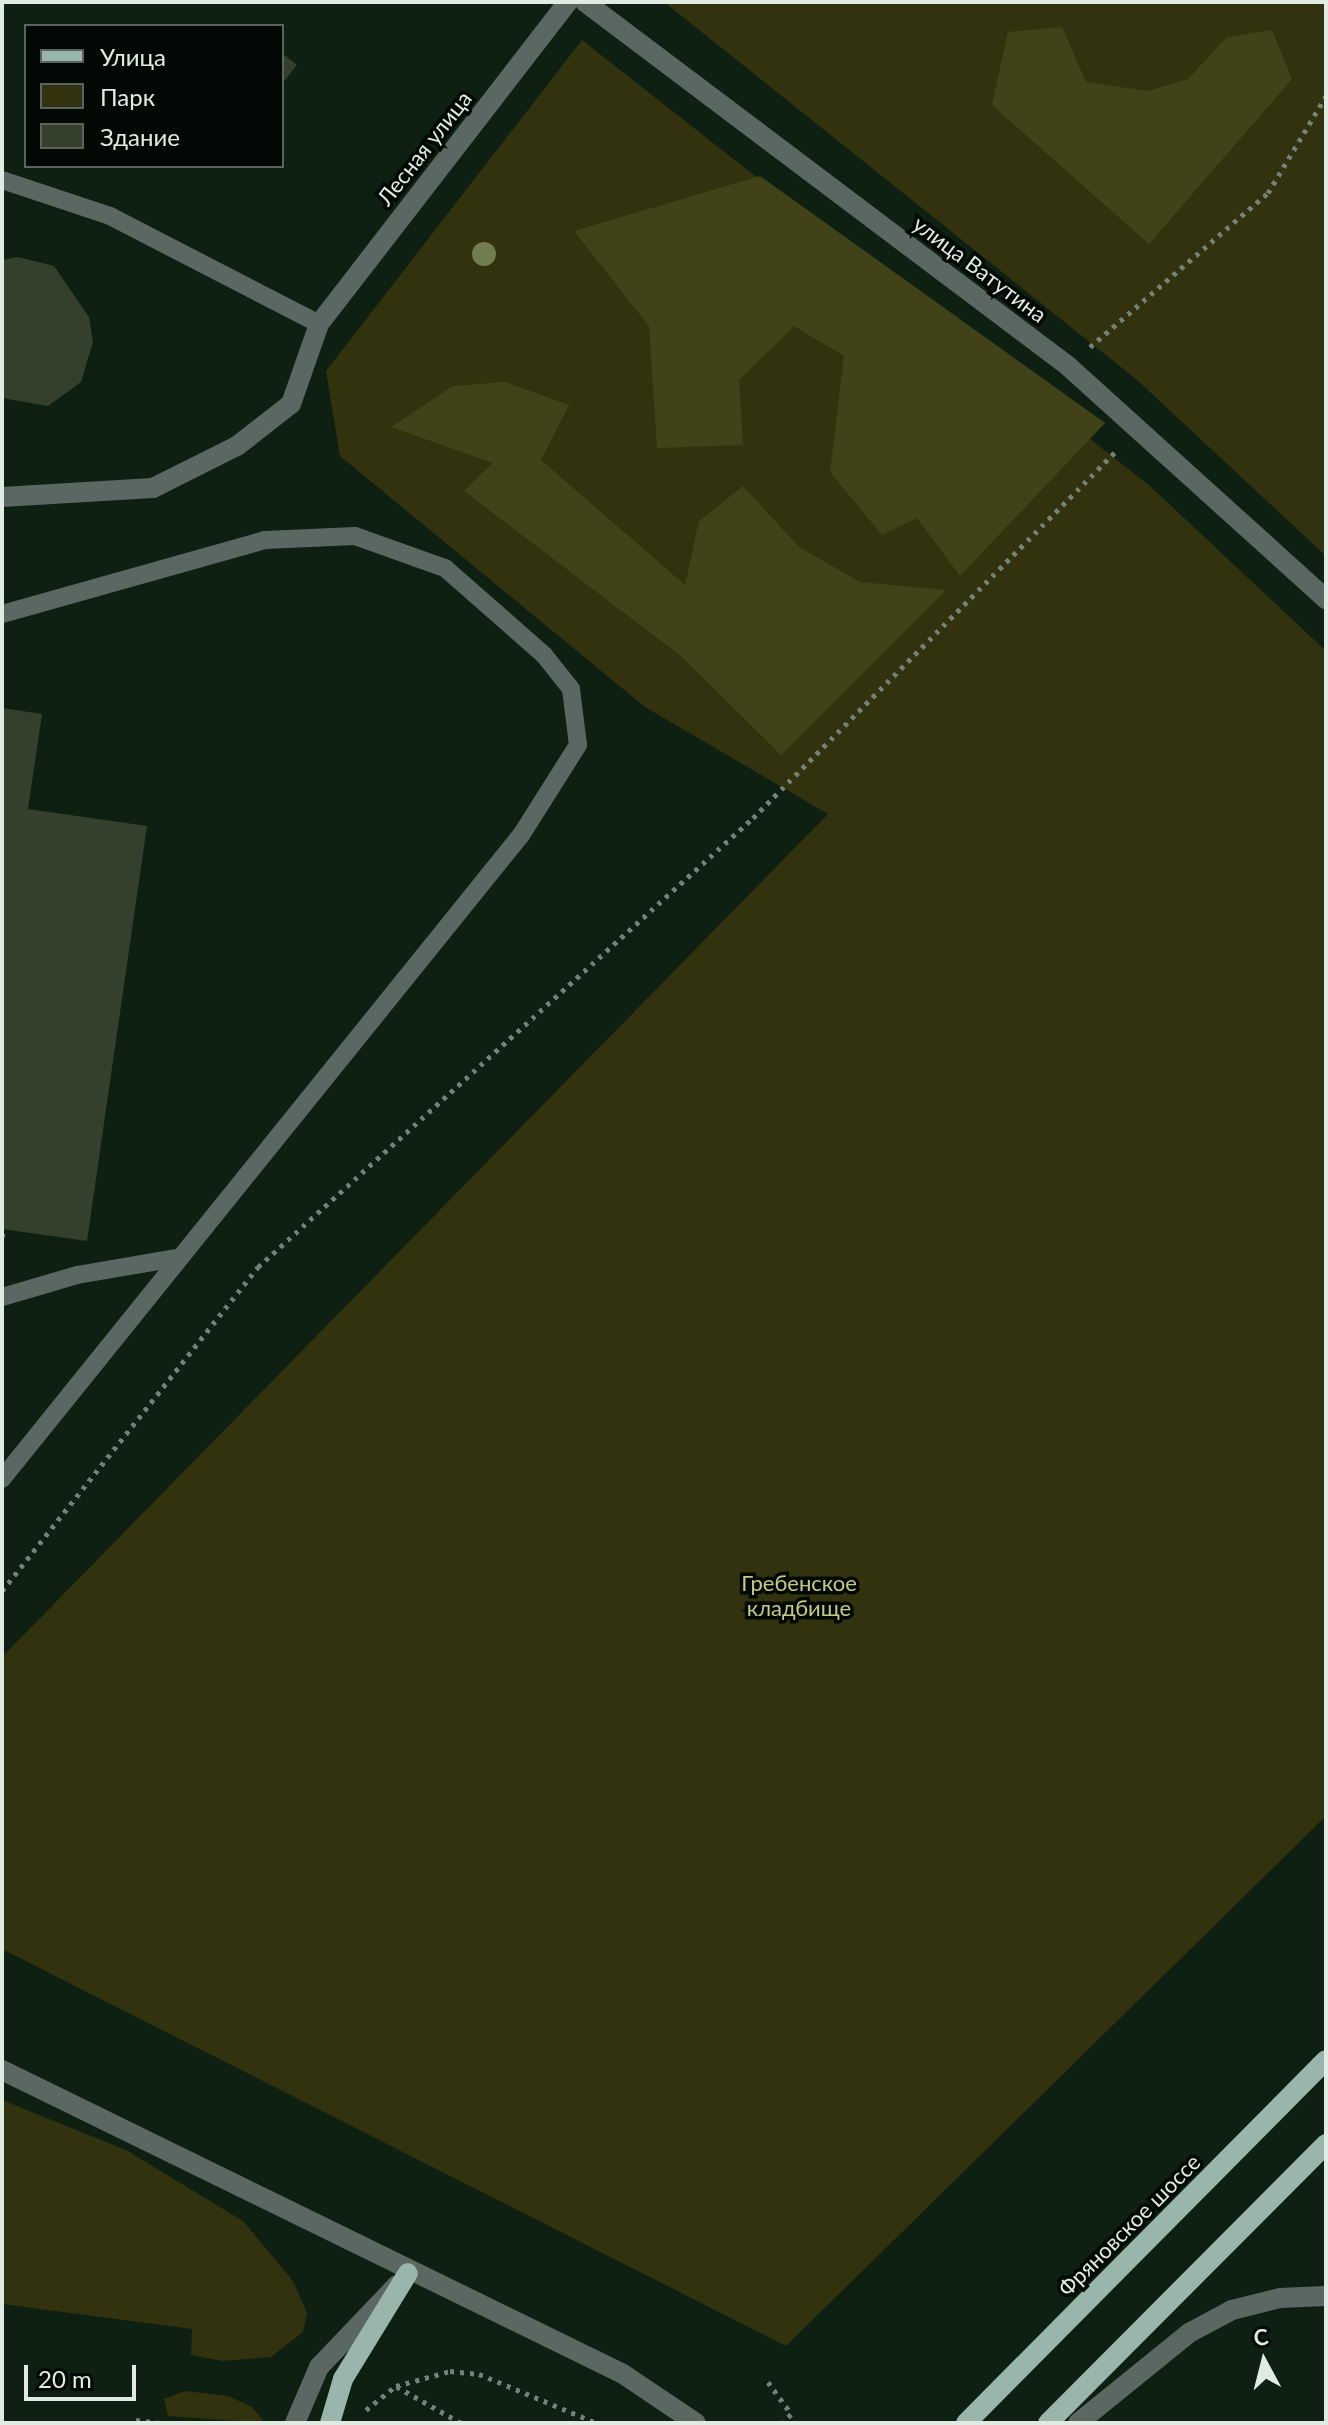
<!DOCTYPE html>
<html>
<head>
<meta charset="utf-8">
<style>
  body { margin:0 }
  #map { position:relative; width:1328px; height:2425px; overflow:hidden; background:#0d2012; font-family:Lato,sans-serif }
  div>[style] { position:absolute }
  .green>* { inset:0; background:#32330e }
  .forest>* { inset:0; background:#414218 }
  .building>* { inset:0; background:#34402b }
  .path>* { height:5px; margin-top:-2.5px; transform-origin:0; background:repeating-linear-gradient(90deg,#728276 0 4px,transparent 0 10px) }
  .service>* { height:18px; margin:-9px; padding:0 9px; transform-origin:9px; border-radius:9px; background:#5a6763 }
  .minor>* { height:20px; margin:-10px; padding:0 10px; transform-origin:10px; border-radius:10px; background:#5a6763 }
  .tertiary>* { height:20px; margin:-10px; padding:0 10px; transform-origin:10px; border-radius:10px; background:#5a6763 }
  .primary>* { height:20px; margin:-10px; padding:0 10px; transform-origin:10px; border-radius:10px; background:#9ab5ab }
  .trees>* { width:24px; height:24px; margin:-12px; border-radius:50%; background:#727d50 }
  span { translate:-50% -50%; white-space:nowrap; text-align:center; line-height:1.15; -webkit-text-stroke:7px #020804; paint-order:stroke }
  .street-label { font-size:22px; color:#e0ece2 }
  .park-label { font-size:22px; color:#c5c983 }
  .frame { position:absolute; inset:0; border:4px solid #e0ece2; pointer-events:none }
  .legend { position:absolute; left:24px; top:24px; width:260px; height:144px; box-sizing:border-box; background:#020804; border:2px solid #5b635d; margin:0; padding:10px 14px; list-style:none; font-size:24px; color:#e0ece2 }
  .legend li { display:flex; align-items:center; gap:16px; height:40px }
  .legend b { width:40px; border:2px solid #5b635d }
  .north { position:absolute; left:1224px; top:2321px; width:80px; height:80px; -webkit-text-stroke:6px #020804; paint-order:stroke; rotate:353deg; font-size:22px; font-weight:700; line-height:32px; text-align:center; color:#e0ece2 }
  .north::after { content:''; display:block; margin:auto; width:28px; height:36px; background:#e0ece2; clip-path:polygon(50% 0,100% 100%,50% 72%,0 100%) }
  .scale { position:absolute; left:24px; top:2365px; width:112px; height:36px; box-sizing:border-box; border:4px solid #e0ece2; border-top:0; padding-left:10px; font-size:24px; line-height:28px; white-space:nowrap; color:#e0ece2; -webkit-text-stroke:6px #020804; paint-order:stroke }
</style>
</head>
<body>
<div id="map">
  <div class="green">
    <div style="clip-path:polygon(664px 2px,1326px 2px,1326px 556px,1136px 379px)"></div>
    <div style="clip-path:polygon(582px 40px,1150px 486px,1326px 651px,1326px 1816px,786px 2346px,2px 1949px,2px 1657px,828px 814px,645px 707px,340px 456px,326px 371px)"></div>
    <div style="clip-path:polygon(2px 2100px,126px 2150px,243px 2221px,293px 2281px,307px 2313px,303px 2332px,271px 2357px,223px 2361px,191px 2355px,192px 2329px,2px 2304px)"></div>
    <div style="clip-path:polygon(185px 2391px,228px 2396px,252px 2407px,265px 2423px,168px 2416px,164px 2399px)"></div>
  </div>
  <div class="forest">
    <div style="clip-path:polygon(1062px 27px,1086px 82px,1148px 91px,1188px 79px,1227px 37px,1272px 30px,1292px 79px,1149px 244px,992px 105px,1008px 32px)"></div>
    <div style="clip-path:polygon(760px 176px,1105px 423px,960px 576px,917px 518px,882px 535px,830px 472px,844px 356px,794px 326px,739px 380px,743px 445px,657px 448px,649px 326px,574px 231px)"></div>
    <div style="clip-path:polygon(505px 382px,569px 405px,541px 460px,685px 585px,699px 521px,743px 486px,799px 547px,860px 582px,946px 590px,781px 755px,681px 656px,464px 491px,493px 463px,391px 427px,453px 386px)"></div>
  </div>
  <div class="building">
    <div style="clip-path:polygon(282px 53px,297px 65px,282px 84px)"></div>
    <div style="clip-path:polygon(18px 257px,54px 266px,89px 317px,93px 342px,81px 382px,48px 406px,2px 398px,2px 260px)"></div>
    <div style="clip-path:polygon(2px 708px,42px 714px,28px 809px,147px 826px,87px 1241px,2px 1229px)"></div>
  </div>
  <div class="path">
    <div style="left:1090px;top:347px;width:235px;rotate:-40.9deg"></div>
    <div style="left:1268px;top:193px;width:113px;rotate:-59.1deg"></div>
    <div style="left:2px;top:1237px;width:8px;rotate:-76deg"></div>
    <div style="left:2px;top:1591px;width:413px;rotate:-51.7deg"></div>
    <div style="left:258px;top:1267px;width:668px;rotate:-42.21deg"></div>
    <div style="left:753px;top:818px;width:518px;rotate:-45.31deg"></div>
    <div style="left:768px;top:2382px;width:39px;rotate:54deg"></div>
    <div style="left:791px;top:2414px;width:12px;rotate:132deg"></div>
    <div style="left:366px;top:2410px;width:38px;rotate:-39deg"></div>
    <div style="left:136px;top:2420px;width:26px;rotate:7deg"></div>
    <div style="left:461px;top:2423px;width:75px;rotate:-150.4deg"></div>
    <div style="left:396px;top:2386px;width:56px;rotate:-15.5deg"></div>
    <div style="left:450px;top:2371px;width:29px;rotate:6deg"></div>
    <div style="left:479px;top:2374px;width:128px;rotate:22.6deg"></div>
  </div>
  <div class="service">
    <div style="left:2px;top:180px;width:114px;rotate:18.4deg"></div>
    <div style="left:110px;top:216px;width:235px;rotate:27.3deg"></div>
    <div style="left:2px;top:614px;width:273px;rotate:-15.7deg"></div>
    <div style="left:265px;top:540px;width:90px;rotate:-2.5deg"></div>
    <div style="left:355px;top:536px;width:96px;rotate:19.6deg"></div>
    <div style="left:445px;top:568px;width:132px;rotate:41.3deg"></div>
    <div style="left:544px;top:655px;width:43px;rotate:51.5deg"></div>
    <div style="left:571px;top:689px;width:56px;rotate:82.9deg"></div>
    <div style="left:578px;top:745px;width:107px;rotate:122.3deg"></div>
    <div style="left:521px;top:835px;width:827px;rotate:128.87deg"></div>
    <div style="left:2px;top:1297px;width:78px;rotate:-16.3deg"></div>
    <div style="left:77px;top:1275px;width:100px;rotate:-9.7deg"></div>
  </div>
  <div class="minor">
    <div style="left:2px;top:497px;width:151px;rotate:-3.4deg"></div>
    <div style="left:153px;top:488px;width:94px;rotate:-26.6deg"></div>
    <div style="left:237px;top:446px;width:68px;rotate:-37.9deg"></div>
    <div style="left:291px;top:404px;width:85px;rotate:-70.7deg"></div>
    <div style="left:319px;top:324px;width:407px;rotate:-52.3deg"></div>
    <div style="left:2px;top:2070px;width:691px;rotate:26.08deg"></div>
    <div style="left:623px;top:2374px;width:88px;rotate:33.9deg"></div>
    <div style="left:295px;top:2423px;width:61px;rotate:-66.8deg"></div>
    <div style="left:319px;top:2367px;width:113px;rotate:-46.4deg"></div>
    <div style="left:1078px;top:2423px;width:143px;rotate:-39deg"></div>
    <div style="left:1189px;top:2333px;width:49px;rotate:-28.1deg"></div>
    <div style="left:1232px;top:2310px;width:49px;rotate:-14deg"></div>
    <div style="left:1280px;top:2298px;width:46px;rotate:-2.5deg"></div>
  </div>
  <div class="tertiary">
    <div style="left:585px;top:2px;width:605px;rotate:37deg"></div>
    <div style="left:1068px;top:366px;width:348px;rotate:42.1deg"></div>
  </div>
  <div class="primary">
    <div style="left:330px;top:2423px;width:46px;rotate:-73.5deg"></div>
    <div style="left:343px;top:2379px;width:124px;rotate:-58.5deg"></div>
    <div style="left:966px;top:2423px;width:511px;rotate:-45.24deg"></div>
    <div style="left:1048px;top:2423px;width:394px;rotate:-45.1deg"></div>
  </div>
  <div class="trees">
    <div style="left:484px;top:254px"></div>
  </div>
  <div class="street-label">
    <span style="left:424px;top:148px;rotate:-52deg">Лесная улица</span>
    <span style="left:980px;top:269px;rotate:37deg">улица Ватутина</span>
    <span style="left:1129px;top:2225px;rotate:-45deg">Фряновское шоссе</span>
  </div>
  <div class="park-label">
    <span style="left:799px;top:1595px">Гребенское<br>кладбище</span>
  </div>
  <div class="frame"></div>
  <ul class="legend">
  <li><b style="height:10px;background:#9ab5ab"></b>Улица</li>
  <li><b style="height:22px;background:#32330e"></b>Парк</li>
  <li><b style="height:22px;background:#34402b"></b>Здание</li>
  </ul>
  <div class="north">С</div>
  <div class="scale">20 m</div>
</div>
</body>
</html>
